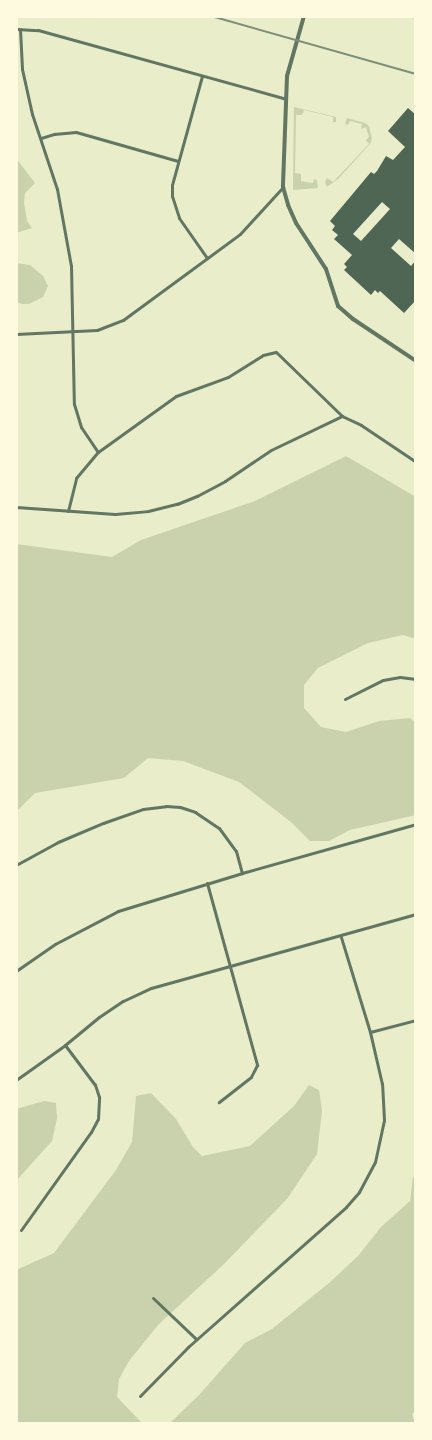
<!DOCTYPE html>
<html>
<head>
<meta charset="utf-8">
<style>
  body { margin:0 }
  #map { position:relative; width:432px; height:1440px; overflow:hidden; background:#e9edc9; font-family:Helvetica,sans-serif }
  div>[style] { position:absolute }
  .green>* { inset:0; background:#cad2ad }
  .building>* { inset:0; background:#4f6655 }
  .minor>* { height:3px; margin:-1.5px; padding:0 1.5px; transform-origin:1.5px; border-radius:1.5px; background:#617663 }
  .tertiary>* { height:4px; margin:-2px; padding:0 2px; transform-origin:2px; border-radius:2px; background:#617663 }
  .rail>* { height:2px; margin:-1px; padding:0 1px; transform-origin:1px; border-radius:1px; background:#7c8e77 }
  span { translate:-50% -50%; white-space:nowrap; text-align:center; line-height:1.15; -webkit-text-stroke:4px #fefae0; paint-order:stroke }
  .frame { position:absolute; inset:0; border:18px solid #fefae0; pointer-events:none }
</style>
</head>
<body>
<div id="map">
  <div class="green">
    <div style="clip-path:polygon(294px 107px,336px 117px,336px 122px,333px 122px,333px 117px,304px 110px,302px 115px,296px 115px,295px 173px,301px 174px,301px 181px,313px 183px,314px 179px,317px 180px,318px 188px,293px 190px)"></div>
    <div style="clip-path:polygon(347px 118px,365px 123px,369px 126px,372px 139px,370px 144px,338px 179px,327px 187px,325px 182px,327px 178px,333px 182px,369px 144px,366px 140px,369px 137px,366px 127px,361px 129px,362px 124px,350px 121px,348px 125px,345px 124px)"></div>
    <div style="clip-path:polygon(16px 158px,35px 183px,25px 193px,24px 202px,27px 221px,32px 228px,16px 233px)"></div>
    <div style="clip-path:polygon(16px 263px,30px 265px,43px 276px,48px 286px,43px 297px,29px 304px,21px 304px,16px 301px)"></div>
    <div style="clip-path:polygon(346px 456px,416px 497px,416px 639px,403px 635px,368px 643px,318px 668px,304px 685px,304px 708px,321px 727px,346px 732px,379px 721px,410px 718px,416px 723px,416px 815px,350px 830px,329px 841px,310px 841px,291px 822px,239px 782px,183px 761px,148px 758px,124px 778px,35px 793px,16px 812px,16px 544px,112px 557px,141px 540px,255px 501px)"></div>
    <div style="clip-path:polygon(309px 1085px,319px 1090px,322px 1111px,317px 1154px,287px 1199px,224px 1264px,158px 1325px,129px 1361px,119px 1379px,117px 1397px,141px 1422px,171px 1422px,200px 1394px,245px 1343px,272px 1329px,329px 1283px,358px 1256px,381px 1227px,410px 1201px,413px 1177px,416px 1175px,416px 1411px,412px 1414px,415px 1424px,16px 1424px,16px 1270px,54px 1253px,116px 1170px,132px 1142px,136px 1096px,151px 1093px,176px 1119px,193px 1147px,202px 1156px,250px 1146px,294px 1106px)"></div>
    <div style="clip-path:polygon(44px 1101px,56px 1103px,57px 1118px,52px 1141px,16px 1181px,16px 1109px)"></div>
  </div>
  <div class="building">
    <div style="clip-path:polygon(evenodd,408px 108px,416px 115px,416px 254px,399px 239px,391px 248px,411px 266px,416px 260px,416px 300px,404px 313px,380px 291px,378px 293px,375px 290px,371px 295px,344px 270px,347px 267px,344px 264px,352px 255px,334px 239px,338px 235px,332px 230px,335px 226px,330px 221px,371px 172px,374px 174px,377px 171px,386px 156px,393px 160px,405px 147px,388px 131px,408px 108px,382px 202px,390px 209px,361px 241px,353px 234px,382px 202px)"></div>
  </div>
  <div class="minor">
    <div style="left:413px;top:16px;width:3px;rotate:18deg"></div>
    <div style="left:16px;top:29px;width:22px;rotate:3deg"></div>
    <div style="left:38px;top:30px;width:257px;rotate:15.5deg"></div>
    <div style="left:20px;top:29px;width:40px;rotate:87.1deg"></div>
    <div style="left:22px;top:69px;width:46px;rotate:77.5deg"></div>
    <div style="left:32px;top:114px;width:79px;rotate:71.6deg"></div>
    <div style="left:57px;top:189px;width:78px;rotate:79.7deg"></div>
    <div style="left:71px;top:266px;width:138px;rotate:88.8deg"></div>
    <div style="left:74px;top:404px;width:24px;rotate:73deg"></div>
    <div style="left:81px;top:427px;width:30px;rotate:56deg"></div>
    <div style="left:202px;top:76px;width:113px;rotate:105.4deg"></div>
    <div style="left:172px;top:185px;width:11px;rotate:90deg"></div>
    <div style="left:172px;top:196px;width:23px;rotate:72deg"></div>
    <div style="left:179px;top:218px;width:49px;rotate:55deg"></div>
    <div style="left:41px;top:138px;width:14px;rotate:-17deg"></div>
    <div style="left:54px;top:134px;width:22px;rotate:-5deg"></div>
    <div style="left:76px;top:132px;width:106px;rotate:15.9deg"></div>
    <div style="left:16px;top:334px;width:81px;rotate:-2.8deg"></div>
    <div style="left:97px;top:330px;width:28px;rotate:-21deg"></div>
    <div style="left:123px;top:320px;width:145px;rotate:-36.3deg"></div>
    <div style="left:240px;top:234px;width:64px;rotate:-47.5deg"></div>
    <div style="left:16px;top:507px;width:99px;rotate:4deg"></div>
    <div style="left:115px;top:514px;width:33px;rotate:-5deg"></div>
    <div style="left:148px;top:511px;width:30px;rotate:-14deg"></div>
    <div style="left:177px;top:504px;width:22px;rotate:-22deg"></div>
    <div style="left:197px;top:496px;width:32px;rotate:-28deg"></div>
    <div style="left:225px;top:481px;width:55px;rotate:-34deg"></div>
    <div style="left:271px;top:450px;width:79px;rotate:-25.6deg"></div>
    <div style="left:68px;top:511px;width:34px;rotate:-76deg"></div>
    <div style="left:76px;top:478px;width:34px;rotate:-50deg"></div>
    <div style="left:98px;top:452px;width:96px;rotate:-35.7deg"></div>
    <div style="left:176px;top:396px;width:55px;rotate:-20.1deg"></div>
    <div style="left:228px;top:377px;width:41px;rotate:-32.2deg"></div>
    <div style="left:263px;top:355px;width:13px;rotate:-13deg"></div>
    <div style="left:276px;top:352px;width:92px;rotate:44.1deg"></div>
    <div style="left:342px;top:416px;width:21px;rotate:25deg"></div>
    <div style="left:361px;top:425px;width:66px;rotate:33.9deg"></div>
    <div style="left:345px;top:699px;width:42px;rotate:-26.6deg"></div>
    <div style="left:383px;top:680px;width:17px;rotate:-10deg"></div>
    <div style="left:400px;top:677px;width:16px;rotate:7deg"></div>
    <div style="left:16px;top:865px;width:48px;rotate:-28.7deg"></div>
    <div style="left:58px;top:842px;width:49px;rotate:-22.9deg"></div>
    <div style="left:103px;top:823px;width:42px;rotate:-19.3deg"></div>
    <div style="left:143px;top:809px;width:23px;rotate:-7deg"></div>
    <div style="left:166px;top:806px;width:14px;rotate:4deg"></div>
    <div style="left:180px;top:807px;width:16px;rotate:18deg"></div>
    <div style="left:195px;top:812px;width:29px;rotate:34deg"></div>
    <div style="left:219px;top:828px;width:29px;rotate:54deg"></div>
    <div style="left:236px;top:851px;width:23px;rotate:75deg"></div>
    <div style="left:207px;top:883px;width:189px;rotate:74.6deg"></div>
    <div style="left:257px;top:1065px;width:13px;rotate:117deg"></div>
    <div style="left:251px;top:1077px;width:41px;rotate:142deg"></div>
    <div style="left:16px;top:971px;width:47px;rotate:-34.7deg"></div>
    <div style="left:55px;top:944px;width:71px;rotate:-27.6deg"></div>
    <div style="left:118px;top:911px;width:130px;rotate:-17deg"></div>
    <div style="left:242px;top:873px;width:181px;rotate:-15.7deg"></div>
    <div style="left:370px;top:1032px;width:48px;rotate:-14.6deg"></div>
    <div style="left:16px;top:1080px;width:60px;rotate:-35.5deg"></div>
    <div style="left:65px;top:1045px;width:44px;rotate:-39.5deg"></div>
    <div style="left:99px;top:1017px;width:29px;rotate:-34deg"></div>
    <div style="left:123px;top:1001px;width:31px;rotate:-25deg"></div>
    <div style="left:151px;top:988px;width:275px;rotate:-15.6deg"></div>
    <div style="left:21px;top:1230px;width:120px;rotate:-54.5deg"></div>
    <div style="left:91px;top:1132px;width:15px;rotate:-62deg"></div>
    <div style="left:98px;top:1119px;width:22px;rotate:-87deg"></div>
    <div style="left:99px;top:1097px;width:13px;rotate:-108deg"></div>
    <div style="left:95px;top:1085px;width:50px;rotate:-126.9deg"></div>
    <div style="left:153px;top:1298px;width:59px;rotate:43.6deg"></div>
    <div style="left:140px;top:1396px;width:69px;rotate:-45.6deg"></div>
    <div style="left:188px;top:1347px;width:211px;rotate:-41.5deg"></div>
    <div style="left:346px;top:1207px;width:20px;rotate:-49deg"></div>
    <div style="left:359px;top:1192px;width:34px;rotate:-62deg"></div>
    <div style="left:375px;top:1162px;width:43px;rotate:-77.9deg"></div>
    <div style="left:384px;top:1120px;width:36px;rotate:-93deg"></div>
    <div style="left:382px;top:1084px;width:53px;rotate:-103deg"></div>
    <div style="left:370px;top:1032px;width:99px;rotate:-107deg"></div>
  </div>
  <div class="tertiary">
    <div style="left:304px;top:16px;width:62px;rotate:105.8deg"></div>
    <div style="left:287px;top:76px;width:111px;rotate:92.1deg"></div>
    <div style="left:283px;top:187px;width:19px;rotate:74deg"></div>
    <div style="left:288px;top:205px;width:20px;rotate:66deg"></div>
    <div style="left:296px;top:223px;width:55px;rotate:56.9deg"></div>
    <div style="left:326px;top:269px;width:39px;rotate:72deg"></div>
    <div style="left:338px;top:306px;width:20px;rotate:41deg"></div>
    <div style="left:353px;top:319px;width:76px;rotate:33.7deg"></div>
  </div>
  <div class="rail">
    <div style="left:211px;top:16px;width:213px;rotate:15.8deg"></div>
  </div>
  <div class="frame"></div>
</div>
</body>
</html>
